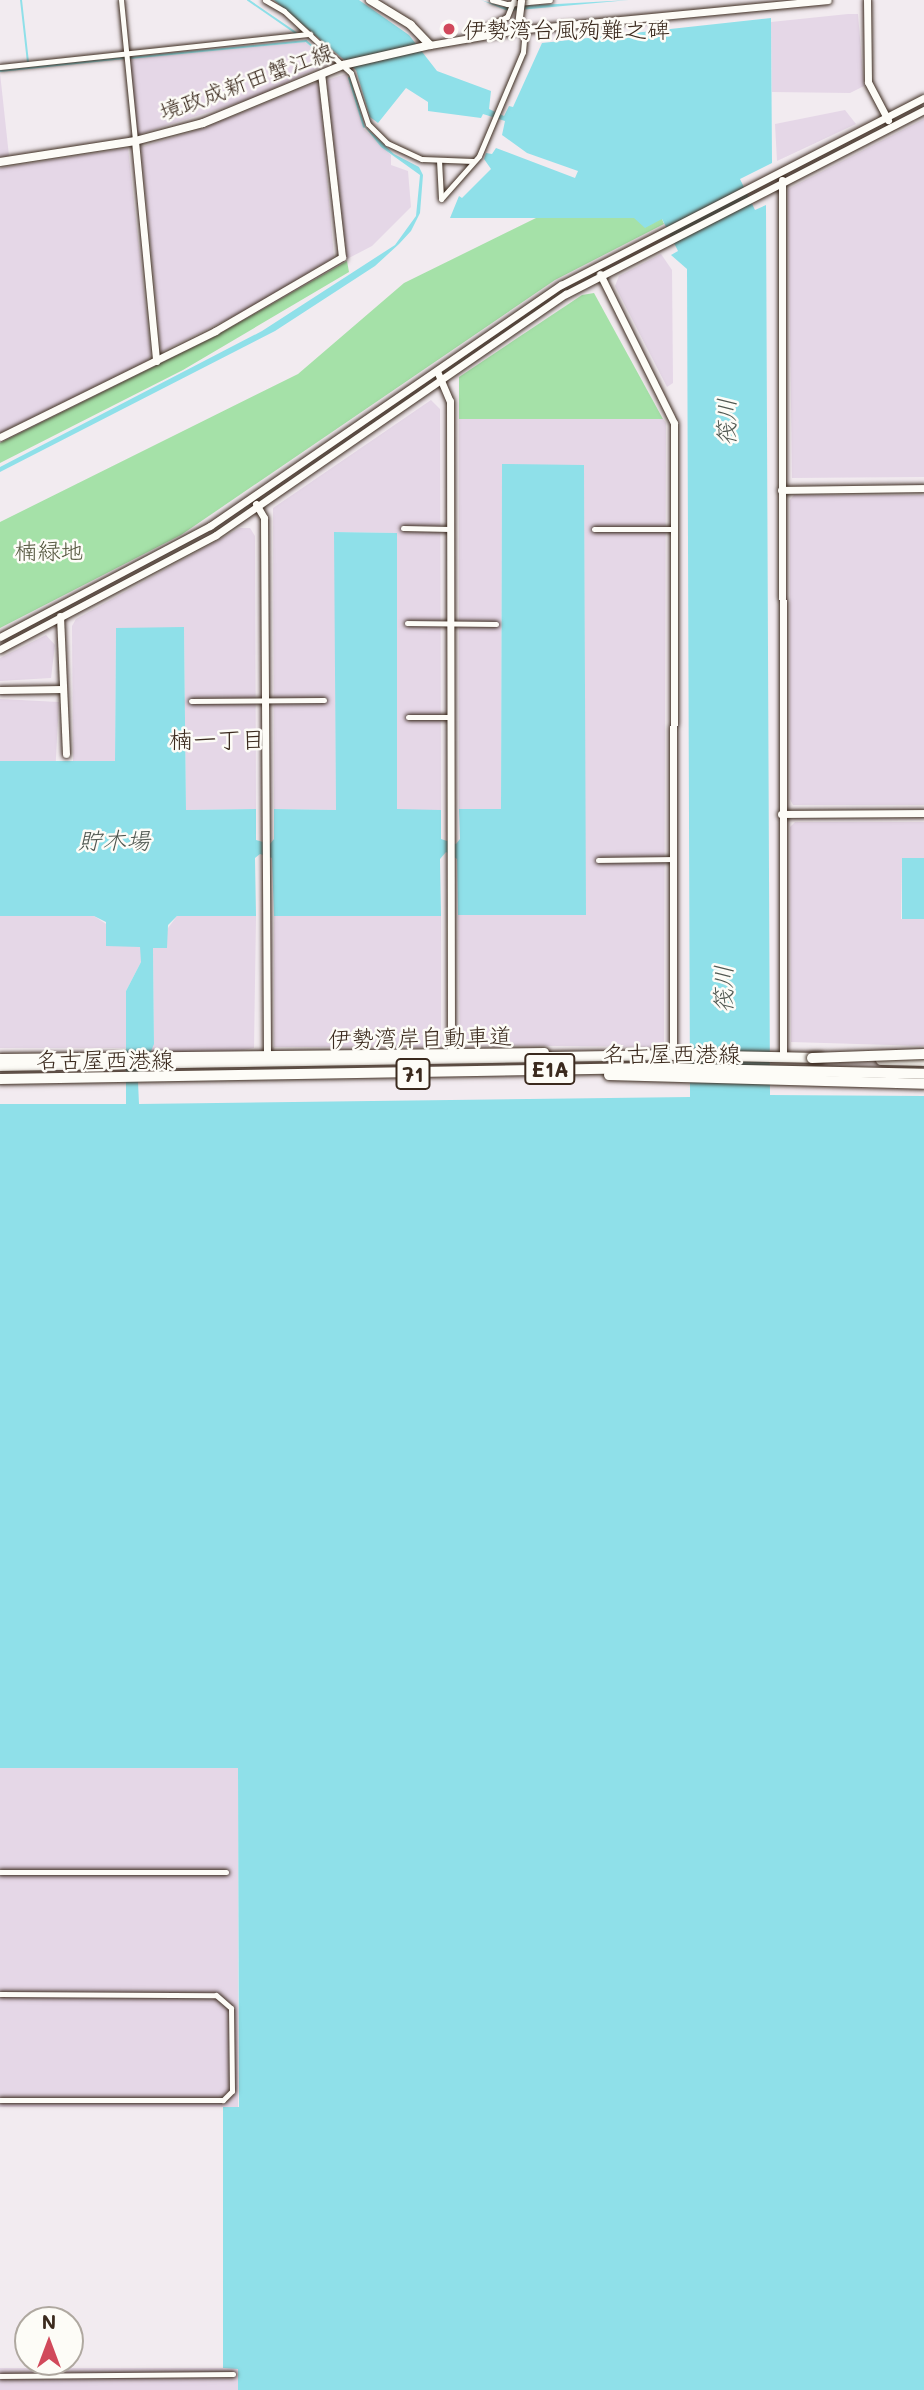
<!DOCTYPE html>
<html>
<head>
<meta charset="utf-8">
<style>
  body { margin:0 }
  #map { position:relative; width:924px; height:2390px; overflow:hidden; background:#f2ebf0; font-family:Mali,"Klee One",sans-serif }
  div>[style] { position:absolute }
  .built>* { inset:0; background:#e5d7e7; transform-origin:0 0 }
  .green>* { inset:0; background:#a5e1a8 }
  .water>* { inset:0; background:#8fe0e9; transform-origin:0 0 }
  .stream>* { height:2px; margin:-1px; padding:0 1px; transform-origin:1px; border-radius:1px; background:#8fe0e9 }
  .roads { filter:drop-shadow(0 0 2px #3b2a1e) drop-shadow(0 0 2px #3b2a1e) }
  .minor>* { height:5px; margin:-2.5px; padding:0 2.5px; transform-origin:2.5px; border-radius:2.5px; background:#fdfcf7 }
  .tertiary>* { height:7px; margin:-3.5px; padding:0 3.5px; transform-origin:3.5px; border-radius:3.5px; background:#fdfcf7 }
  .secondary>* { height:8px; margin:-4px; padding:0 4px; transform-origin:4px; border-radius:4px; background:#fdfcf7 }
  .primary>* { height:9px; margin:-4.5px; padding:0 4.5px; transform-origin:4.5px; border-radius:4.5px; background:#fdfcf7 }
  .motorway>* { height:10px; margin:-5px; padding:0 5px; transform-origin:5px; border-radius:5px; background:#fdfcf7 }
  .bridges { filter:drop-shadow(0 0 2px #3b2a1e) drop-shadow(0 0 2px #3b2a1e) }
  .tertiary-bridge>* { height:7px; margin:-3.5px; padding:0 3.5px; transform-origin:3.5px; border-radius:3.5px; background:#fdfcf7 }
  .motorway-bridge>* { height:10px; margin:-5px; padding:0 5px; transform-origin:5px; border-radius:5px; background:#fdfcf7 }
  .dots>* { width:19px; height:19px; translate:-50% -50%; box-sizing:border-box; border:4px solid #fdfcf7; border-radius:50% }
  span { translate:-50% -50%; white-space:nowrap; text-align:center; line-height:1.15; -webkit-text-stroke:5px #fdfcf7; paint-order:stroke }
  .shield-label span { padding:2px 5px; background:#fdfcf7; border:2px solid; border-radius:5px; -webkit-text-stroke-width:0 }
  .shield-label { font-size:21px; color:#3b2a1e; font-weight:700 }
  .poi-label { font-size:23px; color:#3b2a1e }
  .left { translate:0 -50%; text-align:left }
  .street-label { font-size:23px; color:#3b2a1e }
  .park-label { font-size:23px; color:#565840 }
  .water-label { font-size:24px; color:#505851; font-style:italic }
  .neighbourhood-label { font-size:24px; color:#3b2a1e }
  .north { position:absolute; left:14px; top:2306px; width:70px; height:70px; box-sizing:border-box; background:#fdfcf7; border:2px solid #afa8a0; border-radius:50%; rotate:0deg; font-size:19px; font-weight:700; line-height:28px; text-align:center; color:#3b2a1e }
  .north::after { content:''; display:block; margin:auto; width:24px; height:32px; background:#d1495b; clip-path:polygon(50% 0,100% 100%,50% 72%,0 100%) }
</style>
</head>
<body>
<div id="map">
  <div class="built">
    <div style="clip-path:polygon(848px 14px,858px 14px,864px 86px,850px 93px,772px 92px,771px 22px)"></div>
    <div style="clip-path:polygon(305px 42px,323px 57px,320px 67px,256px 97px,137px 135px,129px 59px)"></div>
    <div style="clip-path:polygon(0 73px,9px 156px,0 157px)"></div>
    <div style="clip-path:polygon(346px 74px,364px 129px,391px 155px,391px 165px,408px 171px,411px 207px,372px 246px,347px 259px,327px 80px)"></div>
    <div style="clip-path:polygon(315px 83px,319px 85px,334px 257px,246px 310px,161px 352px,141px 147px,204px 128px)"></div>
    <div style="clip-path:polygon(845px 110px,856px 124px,777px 161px,775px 124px)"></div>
    <div style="clip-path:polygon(924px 119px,924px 477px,792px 478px,788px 189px)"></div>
    <div style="clip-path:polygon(128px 148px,151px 354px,148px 360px,0 433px,0 168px)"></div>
    <div style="clip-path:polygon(661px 254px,672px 270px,673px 383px,667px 387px,615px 286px,619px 276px)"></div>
    <div style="clip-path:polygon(431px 400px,440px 409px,441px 810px,397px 810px,397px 533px,335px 532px,336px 810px,274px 809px,273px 508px)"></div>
    <div style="clip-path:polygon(459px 419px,663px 419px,666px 423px,664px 1047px,460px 1045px,458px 915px,585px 915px,584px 465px,502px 465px,501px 809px,459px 809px)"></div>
    <div style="clip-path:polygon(794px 495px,924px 495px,924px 805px,793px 805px,790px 799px,790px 500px)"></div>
    <div style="clip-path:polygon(240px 528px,250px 528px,255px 536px,256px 809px,186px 810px,184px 628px,116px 628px,115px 761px,73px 761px,72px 626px,76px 619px)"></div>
    <div style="clip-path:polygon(46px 635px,55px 645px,51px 678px,0 681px,0 658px)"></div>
    <div style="left:0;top:699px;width:59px;height:62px;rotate:3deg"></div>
    <div style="clip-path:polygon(795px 822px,924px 822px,924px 858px,902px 858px,901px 919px,924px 919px,924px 1046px,791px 1042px,790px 827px)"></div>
    <div style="clip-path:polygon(0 916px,94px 916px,141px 947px,141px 962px,126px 991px,127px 1048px,0 1048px)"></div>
    <div style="clip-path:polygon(177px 916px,256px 916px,254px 1048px,227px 1053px,149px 1052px,154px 1043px,153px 948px)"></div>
    <div style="left:274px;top:916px;width:167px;height:131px"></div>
    <div style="left:238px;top:1767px;width:340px;height:238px;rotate:90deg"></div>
    <div style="left:238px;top:2368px;width:22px;height:238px;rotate:90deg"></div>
  </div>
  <div class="green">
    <div style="clip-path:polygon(536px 218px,634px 218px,662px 219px,664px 224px,555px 280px,181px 535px,0 628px,0 522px,298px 374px,404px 283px)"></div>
    <div style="clip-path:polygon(347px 261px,349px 272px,183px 370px,0 463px,0 443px,214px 337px)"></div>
    <div style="clip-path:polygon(594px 293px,663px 419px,459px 419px,459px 377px,582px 295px)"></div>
  </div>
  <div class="water">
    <div style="clip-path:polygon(274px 0,359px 0,409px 35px,437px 71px,491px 91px,489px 109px,504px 116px,509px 106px,513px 107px,542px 43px,771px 18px,772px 163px,740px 179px,755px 210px,766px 205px,770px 1095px,924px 1096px,924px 2390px,238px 2390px,238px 2369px,223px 2368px,223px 2107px,239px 2107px,238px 1768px,0 1768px,0 1104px,126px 1104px,126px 991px,141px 962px,140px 947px,106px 946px,106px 922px,94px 916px,0 916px,0 761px,115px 761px,116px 628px,184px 627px,186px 810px,256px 809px,256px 840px,270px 844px,274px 839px,274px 809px,336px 810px,334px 532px,397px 533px,397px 809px,441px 810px,441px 839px,456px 844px,460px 839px,459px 809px,501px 809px,502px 464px,584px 465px,586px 915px,458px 915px,457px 859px,446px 852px,440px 859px,441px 916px,274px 916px,272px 858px,260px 854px,255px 858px,256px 916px,177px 916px,168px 925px,167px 948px,153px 948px,154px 1044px,138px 1082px,139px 1104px,690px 1097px,687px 269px,671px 255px,678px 251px,662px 219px,645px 228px,634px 218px,450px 218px,459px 196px,462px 198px,491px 169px,484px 159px,486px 153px,492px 154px,496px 148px,575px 178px,578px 171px,527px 153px,502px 135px,505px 121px,483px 114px,481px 118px,428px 111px,428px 102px,406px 88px,378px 123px,370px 117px,356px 70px)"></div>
    <div style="clip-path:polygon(481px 0,503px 7px,629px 0,508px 11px)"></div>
    <div style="clip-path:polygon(364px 126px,394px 154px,419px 167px,423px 175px,420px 213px,411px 231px,399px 244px,375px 266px,275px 331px,0 472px,0 467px,262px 331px,395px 245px,416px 216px,420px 175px,381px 147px)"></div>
    <div style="left:902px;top:858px;width:22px;height:61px"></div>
  </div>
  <div class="stream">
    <div style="left:21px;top:0;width:62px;rotate:83.6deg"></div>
    <div style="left:248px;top:0;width:58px;rotate:34.5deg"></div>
    <div style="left:130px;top:58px;width:177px;rotate:-5.5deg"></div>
    <div style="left:306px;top:41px;width:18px;rotate:41deg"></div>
    <div style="left:0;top:71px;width:125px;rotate:-6deg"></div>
    <div style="left:349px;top:78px;width:51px;rotate:73deg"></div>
  </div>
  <div class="roads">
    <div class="minor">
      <div style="left:121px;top:0;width:142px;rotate:84.3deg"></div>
      <div style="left:265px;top:0;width:22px;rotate:30deg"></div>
      <div style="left:284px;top:11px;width:91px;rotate:42.8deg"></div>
      <div style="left:351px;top:73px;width:54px;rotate:71.6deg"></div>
      <div style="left:368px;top:124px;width:27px;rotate:45deg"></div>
      <div style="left:387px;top:143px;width:38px;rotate:25deg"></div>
      <div style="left:422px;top:159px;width:51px;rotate:2.2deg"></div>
      <div style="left:492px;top:0;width:16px;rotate:15deg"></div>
      <div style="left:507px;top:4px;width:43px;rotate:-5.3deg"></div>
      <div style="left:480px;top:36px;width:6px;rotate:-81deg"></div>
      <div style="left:481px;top:30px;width:29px;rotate:-27deg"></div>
      <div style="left:507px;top:17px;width:18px;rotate:-68deg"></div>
      <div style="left:0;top:67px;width:312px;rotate:-6.1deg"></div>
      <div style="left:439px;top:160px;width:39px;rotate:87deg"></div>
      <div style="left:441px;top:199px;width:57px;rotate:-48.5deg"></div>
      <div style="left:479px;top:156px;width:113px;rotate:-67.1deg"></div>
      <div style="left:523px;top:52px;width:22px;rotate:-85deg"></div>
      <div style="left:403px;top:528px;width:47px;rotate:1.2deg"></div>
      <div style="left:594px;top:529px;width:80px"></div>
      <div style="left:407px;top:623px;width:89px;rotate:0.6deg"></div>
      <div style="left:191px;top:701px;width:133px;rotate:-0.4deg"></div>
      <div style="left:408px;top:717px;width:42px"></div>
      <div style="left:598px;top:860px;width:76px;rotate:-0.8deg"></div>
      <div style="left:0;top:1872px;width:226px"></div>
      <div style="left:0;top:1994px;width:216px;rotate:0.3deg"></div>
      <div style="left:216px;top:1995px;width:20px;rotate:41deg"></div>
      <div style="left:231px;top:2008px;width:83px;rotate:89.3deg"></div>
      <div style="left:232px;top:2091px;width:13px;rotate:135deg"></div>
      <div style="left:223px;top:2100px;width:223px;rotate:180deg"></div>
      <div style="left:0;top:2376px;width:233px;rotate:-0.5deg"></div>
    </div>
    <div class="tertiary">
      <div style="left:867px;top:0;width:82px;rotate:89.3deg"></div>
      <div style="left:868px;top:82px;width:43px;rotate:62.2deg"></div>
      <div style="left:430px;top:45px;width:88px;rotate:-9.8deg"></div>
      <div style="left:517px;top:30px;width:312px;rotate:-5.5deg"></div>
      <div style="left:135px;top:141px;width:221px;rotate:84.5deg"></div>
      <div style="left:782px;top:180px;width:872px;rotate:89.93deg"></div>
      <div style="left:600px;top:274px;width:166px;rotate:63.6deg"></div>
      <div style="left:674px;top:423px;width:629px;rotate:90.09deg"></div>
      <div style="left:437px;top:371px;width:33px;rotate:67deg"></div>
      <div style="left:450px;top:401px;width:651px;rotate:89.91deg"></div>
      <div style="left:0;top:437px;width:240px;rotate:-26.2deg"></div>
      <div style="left:215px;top:331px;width:147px;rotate:-30.2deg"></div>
      <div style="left:342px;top:257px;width:184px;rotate:-96.5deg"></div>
      <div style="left:781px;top:490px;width:143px;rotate:-0.8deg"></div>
      <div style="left:256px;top:504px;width:16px;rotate:60deg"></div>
      <div style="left:264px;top:518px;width:538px;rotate:89.68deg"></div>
      <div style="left:60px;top:616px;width:138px;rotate:87.5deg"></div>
      <div style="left:0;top:637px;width:238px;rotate:-27.9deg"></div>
      <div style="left:210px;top:526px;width:426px;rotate:-34.5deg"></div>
      <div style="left:561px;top:285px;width:408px;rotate:-27.3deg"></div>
      <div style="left:0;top:649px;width:244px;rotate:-27.8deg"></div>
      <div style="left:216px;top:535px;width:425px;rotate:-34.6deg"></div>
      <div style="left:566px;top:294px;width:403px;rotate:-27.2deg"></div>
      <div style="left:0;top:690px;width:63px;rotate:-0.9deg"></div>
      <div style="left:781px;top:814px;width:143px;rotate:-0.4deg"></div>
    </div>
    <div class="secondary">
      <div style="left:0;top:162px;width:137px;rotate:-8.8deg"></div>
      <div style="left:135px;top:141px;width:70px;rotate:-14.8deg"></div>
      <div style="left:203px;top:123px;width:152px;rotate:-22.5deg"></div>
      <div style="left:343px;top:65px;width:89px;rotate:-12.9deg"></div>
      <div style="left:430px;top:45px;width:28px;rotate:-134deg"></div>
      <div style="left:411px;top:25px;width:48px;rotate:-148.6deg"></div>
    </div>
    <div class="primary">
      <div style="left:0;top:1058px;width:544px;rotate:-0.63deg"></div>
    </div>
    <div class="motorway">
      <div style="left:881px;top:1060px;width:43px;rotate:1.3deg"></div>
      <div style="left:0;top:1066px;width:673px;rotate:-0.94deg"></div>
      <div style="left:673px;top:1055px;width:147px;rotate:1.2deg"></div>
    </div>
  </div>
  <div class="bridges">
    <div class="tertiary-bridge">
      <div style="left:518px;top:25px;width:25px;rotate:-83deg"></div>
    </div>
    <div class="motorway-bridge">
      <div style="left:812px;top:1058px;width:112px;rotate:-2deg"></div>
      <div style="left:609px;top:1075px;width:315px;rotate:1.6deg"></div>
      <div style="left:0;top:1079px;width:649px;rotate:-0.97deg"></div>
      <div style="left:649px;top:1068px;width:275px;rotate:1.2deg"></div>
    </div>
  </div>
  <div class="dots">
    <div style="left:449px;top:29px;background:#d1495b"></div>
  </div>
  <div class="shield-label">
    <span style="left:550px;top:1069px">E1A</span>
    <span style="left:413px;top:1074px">71</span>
  </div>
  <div class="poi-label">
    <span class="left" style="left:463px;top:29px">伊勢湾台風殉難之碑</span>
  </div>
  <div class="street-label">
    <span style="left:246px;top:81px;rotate:-20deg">境政成新田蟹江線</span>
    <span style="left:420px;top:1037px;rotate:-1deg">伊勢湾岸自動車道</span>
    <span style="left:672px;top:1053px">名古屋西港線</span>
    <span style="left:105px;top:1059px">名古屋西港線</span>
  </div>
  <div class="park-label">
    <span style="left:49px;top:550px">楠緑地</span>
  </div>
  <div class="water-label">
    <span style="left:726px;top:422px;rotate:-90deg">筏川</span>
    <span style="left:114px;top:840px">貯木場</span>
    <span style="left:723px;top:989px;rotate:-90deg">筏川</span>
  </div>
  <div class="neighbourhood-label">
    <span style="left:217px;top:739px">楠一丁目</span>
  </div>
  <div class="north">N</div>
</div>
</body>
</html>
